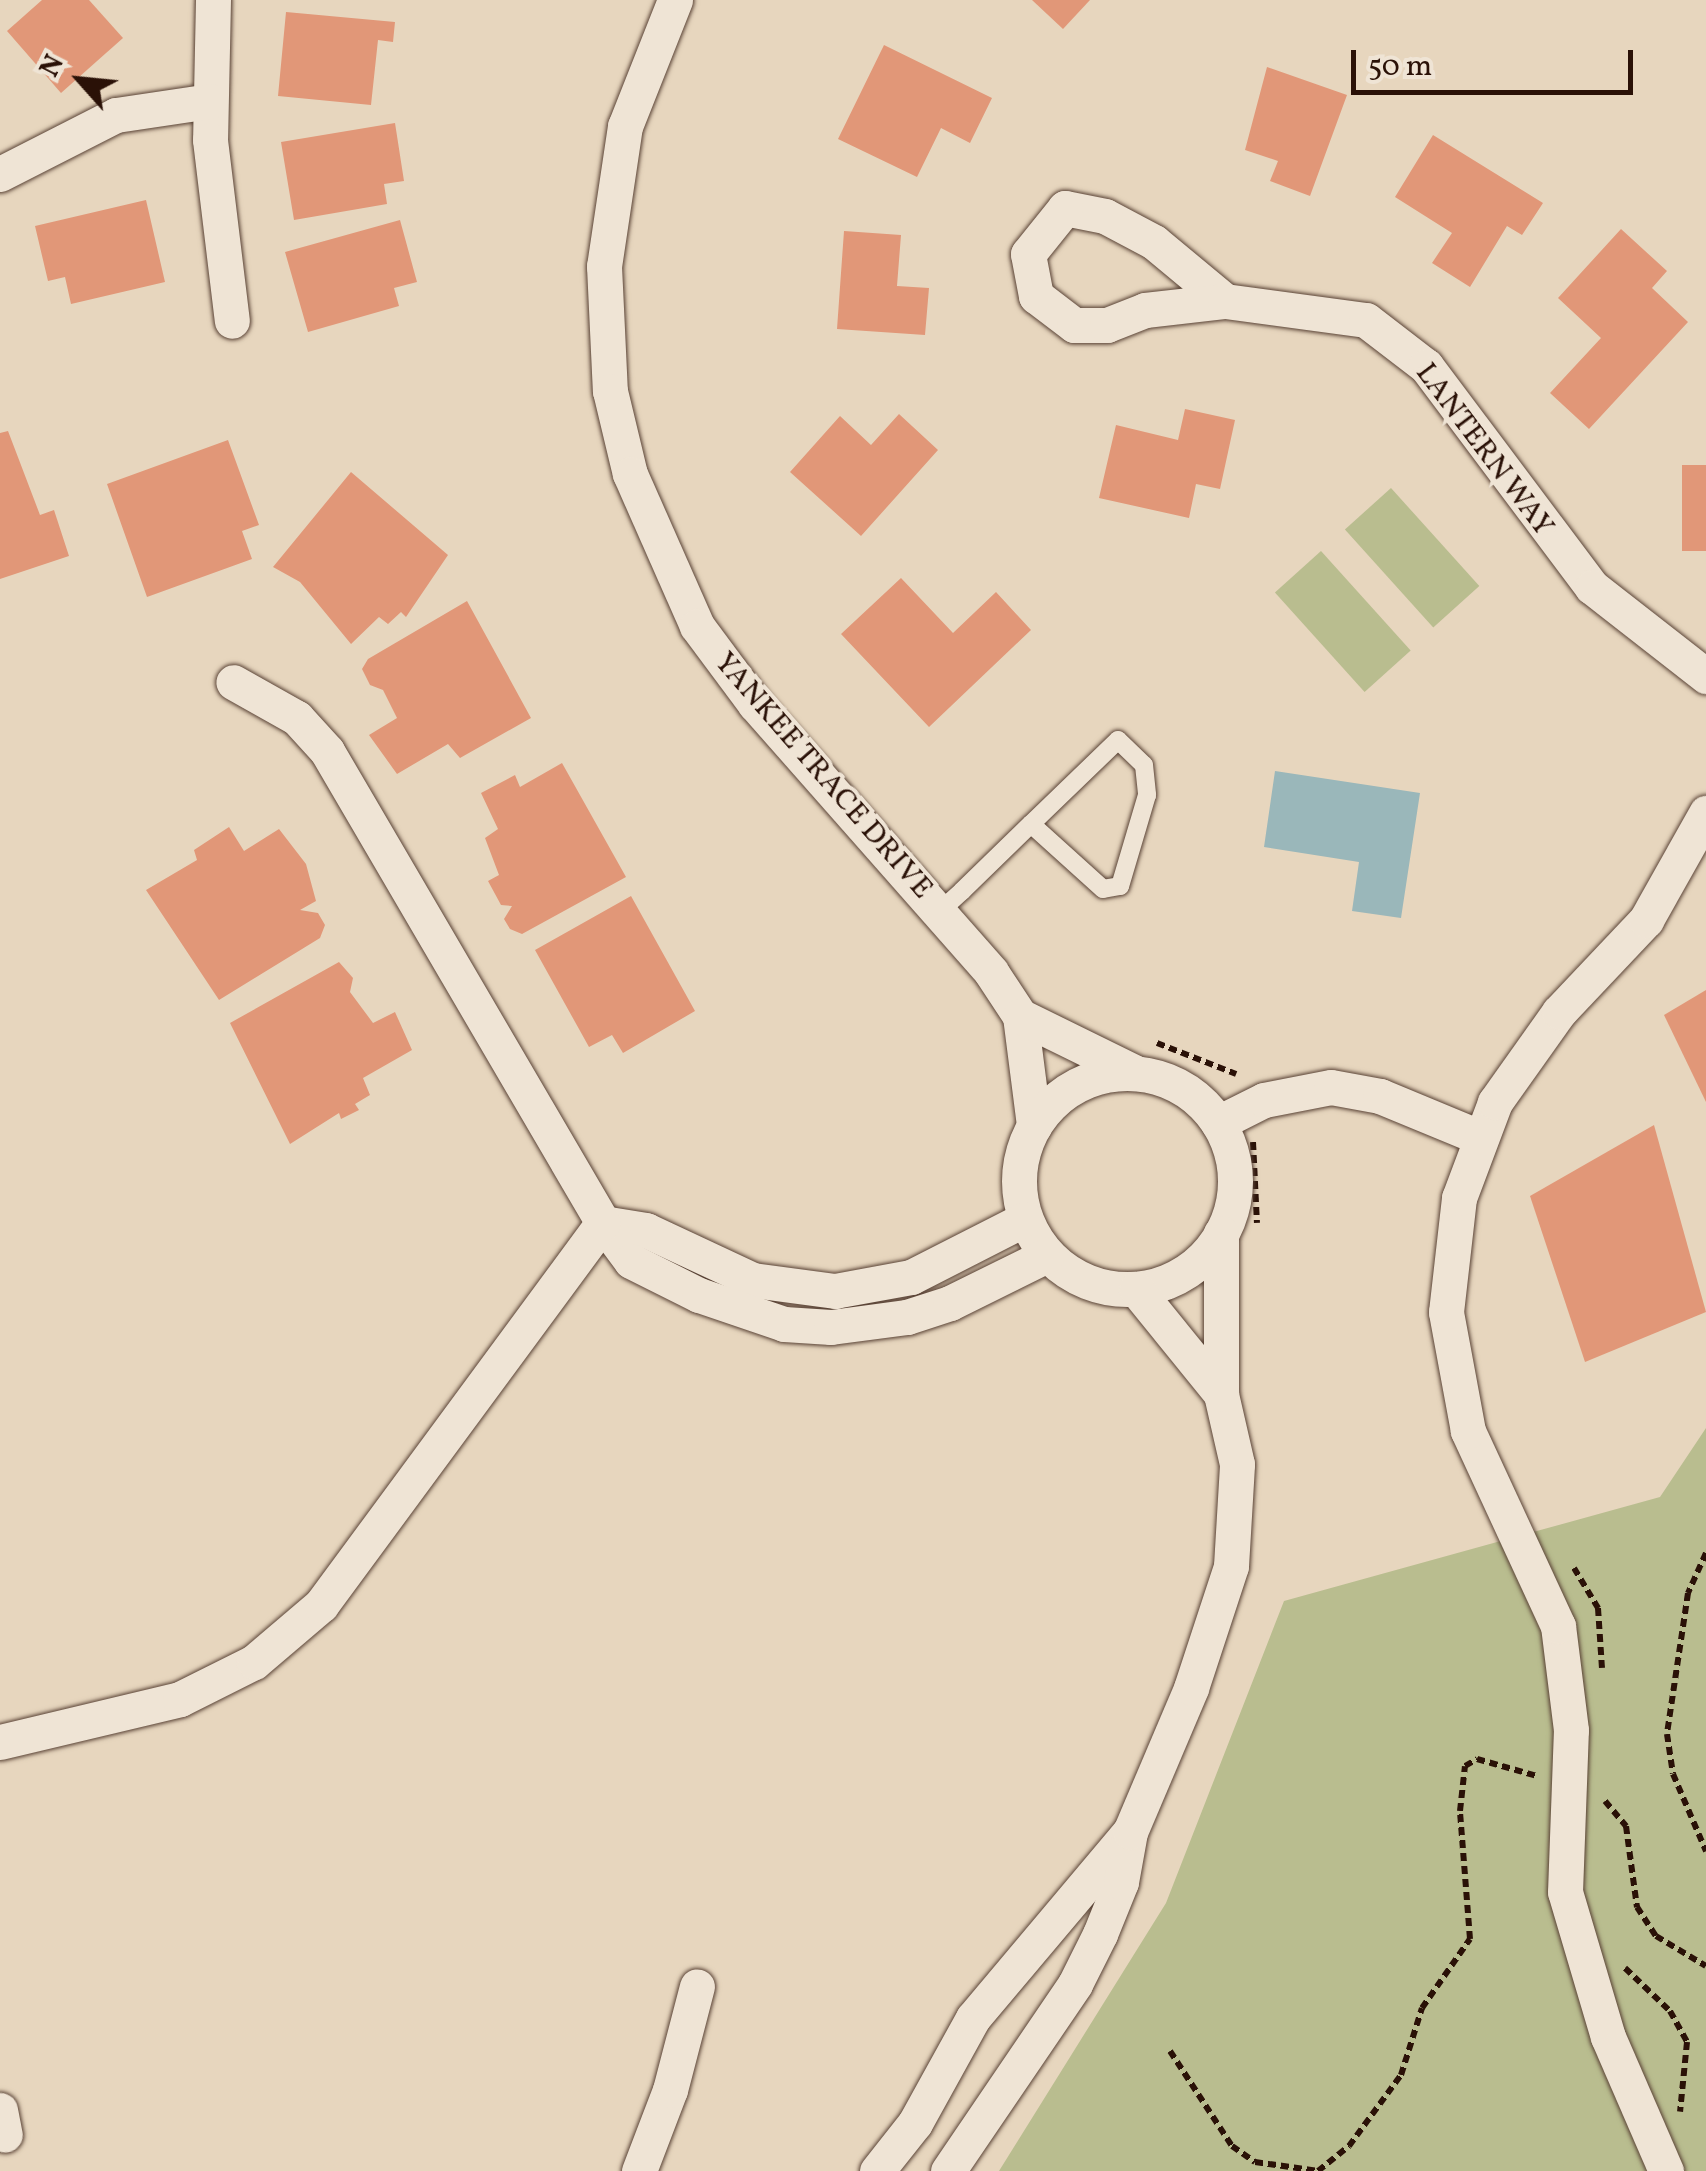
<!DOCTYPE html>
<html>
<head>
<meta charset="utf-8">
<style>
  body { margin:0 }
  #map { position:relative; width:1706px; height:2171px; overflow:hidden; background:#e7d6be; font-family:Vollkorn,serif }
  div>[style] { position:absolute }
  .green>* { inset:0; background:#b9bd8f; transform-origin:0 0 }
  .water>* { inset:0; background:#9ab7ba }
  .building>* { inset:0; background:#e19778; transform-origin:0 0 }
  .path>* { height:6px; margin-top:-3px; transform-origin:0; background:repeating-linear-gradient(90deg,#2a1107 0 8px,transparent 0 13px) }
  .roads { filter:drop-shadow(0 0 2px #594235) drop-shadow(0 0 2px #594235) }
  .service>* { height:18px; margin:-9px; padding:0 9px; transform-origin:9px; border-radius:9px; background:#efe4d5 }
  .minor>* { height:35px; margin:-17.5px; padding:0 17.5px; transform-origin:17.5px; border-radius:17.5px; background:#efe4d5 }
  .minor>.ring { margin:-17.5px; padding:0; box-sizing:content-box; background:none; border:35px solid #efe4d5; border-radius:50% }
  span { translate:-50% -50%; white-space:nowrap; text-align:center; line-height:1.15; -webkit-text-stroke:8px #efe4d5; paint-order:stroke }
  .street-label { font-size:30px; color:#2a1107 }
  .north { position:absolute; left:30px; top:30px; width:100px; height:100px; -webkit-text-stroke:8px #efe4d5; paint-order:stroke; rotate:297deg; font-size:28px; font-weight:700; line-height:40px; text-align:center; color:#2a1107 }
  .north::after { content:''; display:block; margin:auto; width:35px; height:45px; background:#2a1107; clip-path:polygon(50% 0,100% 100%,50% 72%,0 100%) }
  .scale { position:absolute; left:1351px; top:50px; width:282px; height:45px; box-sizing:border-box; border:5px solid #2a1107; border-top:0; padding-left:12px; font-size:30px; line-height:35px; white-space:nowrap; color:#2a1107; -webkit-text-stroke:8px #efe4d5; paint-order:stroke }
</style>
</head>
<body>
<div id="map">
  <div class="green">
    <div style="left:1391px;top:488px;width:132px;height:62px;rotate:48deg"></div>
    <div style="left:1321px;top:551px;width:134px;height:62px;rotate:48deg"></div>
    <div style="clip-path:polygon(1706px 1428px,1706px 2171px,999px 2171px,1166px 1903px,1284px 1601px,1660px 1497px)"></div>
  </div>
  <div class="water">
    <div style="clip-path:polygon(1275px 771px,1420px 793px,1401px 918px,1352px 911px,1359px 862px,1264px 847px)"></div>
  </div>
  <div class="building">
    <div style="clip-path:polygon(42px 0,89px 0,123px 38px,61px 93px,7px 31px)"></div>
    <div style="clip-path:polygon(1032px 0,1090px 0,1063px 29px)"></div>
    <div style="clip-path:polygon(286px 12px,395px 22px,393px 42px,378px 40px,371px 105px,278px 96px)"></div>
    <div style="clip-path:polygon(884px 45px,992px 98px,970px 143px,941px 128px,917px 177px,838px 139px)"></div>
    <div style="clip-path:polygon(1267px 67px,1347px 95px,1310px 196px,1270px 181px,1278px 161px,1245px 150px)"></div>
    <div style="clip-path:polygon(395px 123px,404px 181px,384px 184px,387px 204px,294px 220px,281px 142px)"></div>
    <div style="clip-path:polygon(1433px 135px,1543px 203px,1522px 235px,1507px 226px,1470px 287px,1432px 263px,1452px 233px,1395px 197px)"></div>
    <div style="clip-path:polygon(146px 200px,165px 282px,71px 304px,65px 277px,48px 281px,35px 226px)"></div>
    <div style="clip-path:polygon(400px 220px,417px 282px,394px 288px,399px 306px,308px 332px,285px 252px)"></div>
    <div style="clip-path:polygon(1621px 229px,1667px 271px,1652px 288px,1688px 322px,1589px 429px,1550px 393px,1601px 338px,1558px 298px)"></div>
    <div style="clip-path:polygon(844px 231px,901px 235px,897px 286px,929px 288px,925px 335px,837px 329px)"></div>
    <div style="clip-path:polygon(1185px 409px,1235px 420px,1220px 489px,1196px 484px,1189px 518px,1099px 498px,1116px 425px,1178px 440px)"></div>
    <div style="clip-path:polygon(899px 414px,938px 450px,861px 536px,790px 472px,840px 416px,871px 445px)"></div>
    <div style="clip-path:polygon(8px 431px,40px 515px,54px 510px,69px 556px,0 579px,0 433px)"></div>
    <div style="clip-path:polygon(228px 440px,259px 525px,242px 531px,252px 559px,147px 597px,107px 484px)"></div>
    <div style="left:1682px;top:465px;width:24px;height:86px"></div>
    <div style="clip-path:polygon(351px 472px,448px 555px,406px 617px,401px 612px,388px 624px,379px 617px,351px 644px,300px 582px,273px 567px)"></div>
    <div style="clip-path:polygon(901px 578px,953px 633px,996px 592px,1031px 630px,929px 727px,841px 634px)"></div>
    <div style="clip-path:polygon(467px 601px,531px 718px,460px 758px,448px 744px,397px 774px,369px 735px,397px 718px,383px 690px,370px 685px,362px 669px,368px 659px)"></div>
    <div style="clip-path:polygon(562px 763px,626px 877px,522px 934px,510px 929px,504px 919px,512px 906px,501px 905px,488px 881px,499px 875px,485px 838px,498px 829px,481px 793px,515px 775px,520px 787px)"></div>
    <div style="clip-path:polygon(229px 827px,244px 851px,279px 829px,306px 864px,316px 901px,300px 910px,318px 913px,325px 925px,320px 938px,219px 1000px,146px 890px,197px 860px,194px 850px)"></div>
    <div style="clip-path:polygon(631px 896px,695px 1011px,623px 1053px,612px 1035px,589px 1047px,535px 950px)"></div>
    <div style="clip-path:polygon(339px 962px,353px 978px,350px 992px,373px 1023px,395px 1012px,412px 1050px,363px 1078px,370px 1095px,355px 1104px,359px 1110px,341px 1119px,339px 1113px,290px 1144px,230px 1023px)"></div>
    <div style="clip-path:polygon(1706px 990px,1706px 1102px,1664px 1015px)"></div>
    <div style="clip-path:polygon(1654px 1125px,1706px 1312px,1585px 1362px,1530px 1196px)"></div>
  </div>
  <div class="path">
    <div style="left:1157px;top:1043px;width:85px;rotate:21.4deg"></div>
    <div style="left:1253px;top:1142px;width:81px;rotate:87.2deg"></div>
    <div style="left:1706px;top:1553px;width:44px;rotate:114.2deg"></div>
    <div style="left:1688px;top:1593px;width:143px;rotate:98.5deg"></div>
    <div style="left:1667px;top:1734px;width:40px;rotate:81.5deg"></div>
    <div style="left:1673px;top:1774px;width:84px;rotate:66.8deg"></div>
    <div style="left:1574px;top:1568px;width:47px;rotate:59deg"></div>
    <div style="left:1598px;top:1608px;width:60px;rotate:86.2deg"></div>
    <div style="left:1605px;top:1801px;width:33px;rotate:50deg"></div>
    <div style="left:1626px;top:1826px;width:82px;rotate:82.3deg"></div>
    <div style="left:1637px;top:1907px;width:35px;rotate:57deg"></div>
    <div style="left:1656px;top:1936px;width:58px;rotate:31deg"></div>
    <div style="left:1625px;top:1968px;width:62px;rotate:43.7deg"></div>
    <div style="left:1670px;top:2011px;width:35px;rotate:61deg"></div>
    <div style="left:1687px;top:2042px;width:70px;rotate:95.7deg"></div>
    <div style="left:1170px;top:2051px;width:113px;rotate:56.9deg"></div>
    <div style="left:1232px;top:2146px;width:28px;rotate:35deg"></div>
    <div style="left:1255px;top:2162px;width:64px;rotate:8.1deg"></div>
    <div style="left:1318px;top:2171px;width:40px;rotate:-39deg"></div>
    <div style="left:1349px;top:2146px;width:88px;rotate:-53.8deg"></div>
    <div style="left:1401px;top:2075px;width:70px;rotate:-72.6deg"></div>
    <div style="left:1422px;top:2008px;width:84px;rotate:-55.2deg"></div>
    <div style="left:1470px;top:1939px;width:128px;rotate:-94.5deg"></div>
    <div style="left:1460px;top:1811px;width:45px;rotate:-83.7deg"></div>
    <div style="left:1465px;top:1766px;width:14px;rotate:-30deg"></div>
    <div style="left:1477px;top:1759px;width:62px;rotate:15.8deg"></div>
  </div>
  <div class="roads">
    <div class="service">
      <div style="left:940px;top:911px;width:30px;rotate:-42deg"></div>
      <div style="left:962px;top:891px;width:96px;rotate:-44.2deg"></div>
      <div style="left:1031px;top:824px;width:121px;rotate:-44deg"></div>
      <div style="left:1118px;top:740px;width:36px;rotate:44deg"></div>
      <div style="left:1144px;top:765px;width:30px;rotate:84deg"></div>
      <div style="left:1147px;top:795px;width:95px;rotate:106.5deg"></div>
      <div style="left:1120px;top:886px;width:17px;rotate:170deg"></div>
      <div style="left:1103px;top:889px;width:97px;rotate:-137.9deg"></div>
    </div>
    <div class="minor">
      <div style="left:213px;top:0;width:140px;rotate:91.2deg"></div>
      <div style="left:210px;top:140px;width:182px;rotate:83.1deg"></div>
      <div style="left:675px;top:0;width:136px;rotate:111.6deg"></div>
      <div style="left:625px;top:126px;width:142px;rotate:98.5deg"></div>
      <div style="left:604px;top:266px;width:125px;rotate:87.3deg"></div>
      <div style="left:610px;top:391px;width:85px;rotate:76.5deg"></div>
      <div style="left:630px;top:474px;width:166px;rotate:66.2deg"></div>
      <div style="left:697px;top:626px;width:97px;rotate:53.4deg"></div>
      <div style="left:755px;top:704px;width:357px;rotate:48.6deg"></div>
      <div style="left:991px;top:972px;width:53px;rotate:56.6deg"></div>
      <div style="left:1020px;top:1016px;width:111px;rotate:82.7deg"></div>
      <div style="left:0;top:174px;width:130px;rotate:-27deg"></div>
      <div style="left:116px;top:115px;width:95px;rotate:-8.5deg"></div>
      <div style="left:1225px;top:301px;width:92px;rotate:-140.3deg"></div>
      <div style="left:1154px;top:242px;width:55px;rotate:-152deg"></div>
      <div style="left:1105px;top:216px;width:41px;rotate:-168.7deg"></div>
      <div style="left:1065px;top:208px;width:59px;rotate:128.8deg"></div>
      <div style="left:1028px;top:254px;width:43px;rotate:79.2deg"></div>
      <div style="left:1036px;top:296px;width:48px;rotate:37.3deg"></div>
      <div style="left:1074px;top:325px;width:33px"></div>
      <div style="left:1107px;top:325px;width:41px;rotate:-21.5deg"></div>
      <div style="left:1145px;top:310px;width:81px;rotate:-6.4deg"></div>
      <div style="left:1225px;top:301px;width:142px;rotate:7.7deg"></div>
      <div style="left:1366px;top:320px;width:76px;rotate:37.5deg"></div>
      <div style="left:1426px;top:366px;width:276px;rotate:53.1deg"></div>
      <div style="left:1592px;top:587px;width:145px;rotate:38deg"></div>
      <div style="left:1020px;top:1016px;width:127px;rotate:26.2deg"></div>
      <div class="ring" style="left:1019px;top:1073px;width:181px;height:181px"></div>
      <div style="left:1218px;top:1123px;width:51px;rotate:-26.6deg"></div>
      <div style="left:1264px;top:1100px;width:68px;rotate:-11deg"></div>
      <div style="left:1331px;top:1087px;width:50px;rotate:10.4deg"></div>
      <div style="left:1380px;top:1096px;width:107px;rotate:22.5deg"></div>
      <div style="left:1025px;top:1219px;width:128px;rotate:153deg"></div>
      <div style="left:911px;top:1277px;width:77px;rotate:169.6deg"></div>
      <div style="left:835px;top:1291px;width:83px;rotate:-172.4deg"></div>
      <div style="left:753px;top:1280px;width:118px;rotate:-155deg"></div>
      <div style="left:646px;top:1230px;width:44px;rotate:-170.8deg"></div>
      <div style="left:603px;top:1223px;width:47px;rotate:53.6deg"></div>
      <div style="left:631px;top:1261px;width:76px;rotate:26.6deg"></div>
      <div style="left:699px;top:1295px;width:90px;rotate:18.8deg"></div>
      <div style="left:784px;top:1324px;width:47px;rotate:3.7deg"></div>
      <div style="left:831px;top:1327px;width:77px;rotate:-7.5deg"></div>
      <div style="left:907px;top:1317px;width:45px;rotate:-18deg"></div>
      <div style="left:950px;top:1303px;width:108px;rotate:-26.3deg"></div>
      <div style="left:1136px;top:1289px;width:135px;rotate:51deg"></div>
      <div style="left:0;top:1742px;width:185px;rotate:-13.4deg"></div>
      <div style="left:180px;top:1699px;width:83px;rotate:-26.6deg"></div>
      <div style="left:254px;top:1662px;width:88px;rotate:-40.4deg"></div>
      <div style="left:321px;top:1605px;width:475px;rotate:-53.6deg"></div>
      <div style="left:603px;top:1223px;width:547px;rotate:-120.32deg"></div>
      <div style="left:327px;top:751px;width:45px;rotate:-132.3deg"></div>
      <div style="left:297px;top:718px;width:73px;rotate:-150.6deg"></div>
      <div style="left:0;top:2110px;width:25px;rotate:79deg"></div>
      <div style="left:639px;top:2171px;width:87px;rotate:-69.1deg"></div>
      <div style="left:670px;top:2090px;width:107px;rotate:-75.4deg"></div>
      <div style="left:877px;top:2171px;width:61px;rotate:-51.6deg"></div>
      <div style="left:915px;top:2123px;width:120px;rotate:-61.1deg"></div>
      <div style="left:973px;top:2018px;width:242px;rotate:-49.9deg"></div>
      <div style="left:948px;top:2171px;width:226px;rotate:-55.8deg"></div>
      <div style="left:1075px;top:1984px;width:56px;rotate:-63.4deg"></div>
      <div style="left:1100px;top:1934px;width:56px;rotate:-68deg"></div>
      <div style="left:1121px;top:1882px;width:51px;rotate:-79.8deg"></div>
      <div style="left:1130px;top:1832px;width:156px;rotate:-67deg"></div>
      <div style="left:1191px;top:1688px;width:128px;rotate:-71.8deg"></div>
      <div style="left:1231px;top:1566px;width:102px;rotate:-86.6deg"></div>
      <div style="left:1237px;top:1464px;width:72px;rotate:-102.9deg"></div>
      <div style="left:1221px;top:1394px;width:161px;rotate:-90deg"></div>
      <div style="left:1666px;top:2171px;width:146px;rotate:-113.4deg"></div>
      <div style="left:1608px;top:2037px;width:151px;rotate:-106.5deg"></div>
      <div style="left:1565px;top:1892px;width:162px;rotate:-87.9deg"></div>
      <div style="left:1571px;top:1730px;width:105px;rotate:-97.1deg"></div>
      <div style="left:1558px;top:1626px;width:215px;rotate:-114.8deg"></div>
      <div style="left:1468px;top:1431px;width:121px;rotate:-100.5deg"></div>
      <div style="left:1446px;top:1312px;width:115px;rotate:-83.5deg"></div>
      <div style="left:1459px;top:1198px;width:103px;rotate:-69.4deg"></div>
      <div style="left:1495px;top:1102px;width:110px;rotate:-54.6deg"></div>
      <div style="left:1559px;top:1012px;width:127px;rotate:-46.6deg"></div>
      <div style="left:1646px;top:920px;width:123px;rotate:-60.7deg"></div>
    </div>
  </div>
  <div class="street-label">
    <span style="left:1484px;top:450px;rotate:53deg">LANTERN WAY</span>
    <span style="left:823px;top:776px;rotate:49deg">YANKEE TRACE DRIVE</span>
  </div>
  <div class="north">N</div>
  <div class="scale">50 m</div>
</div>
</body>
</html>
